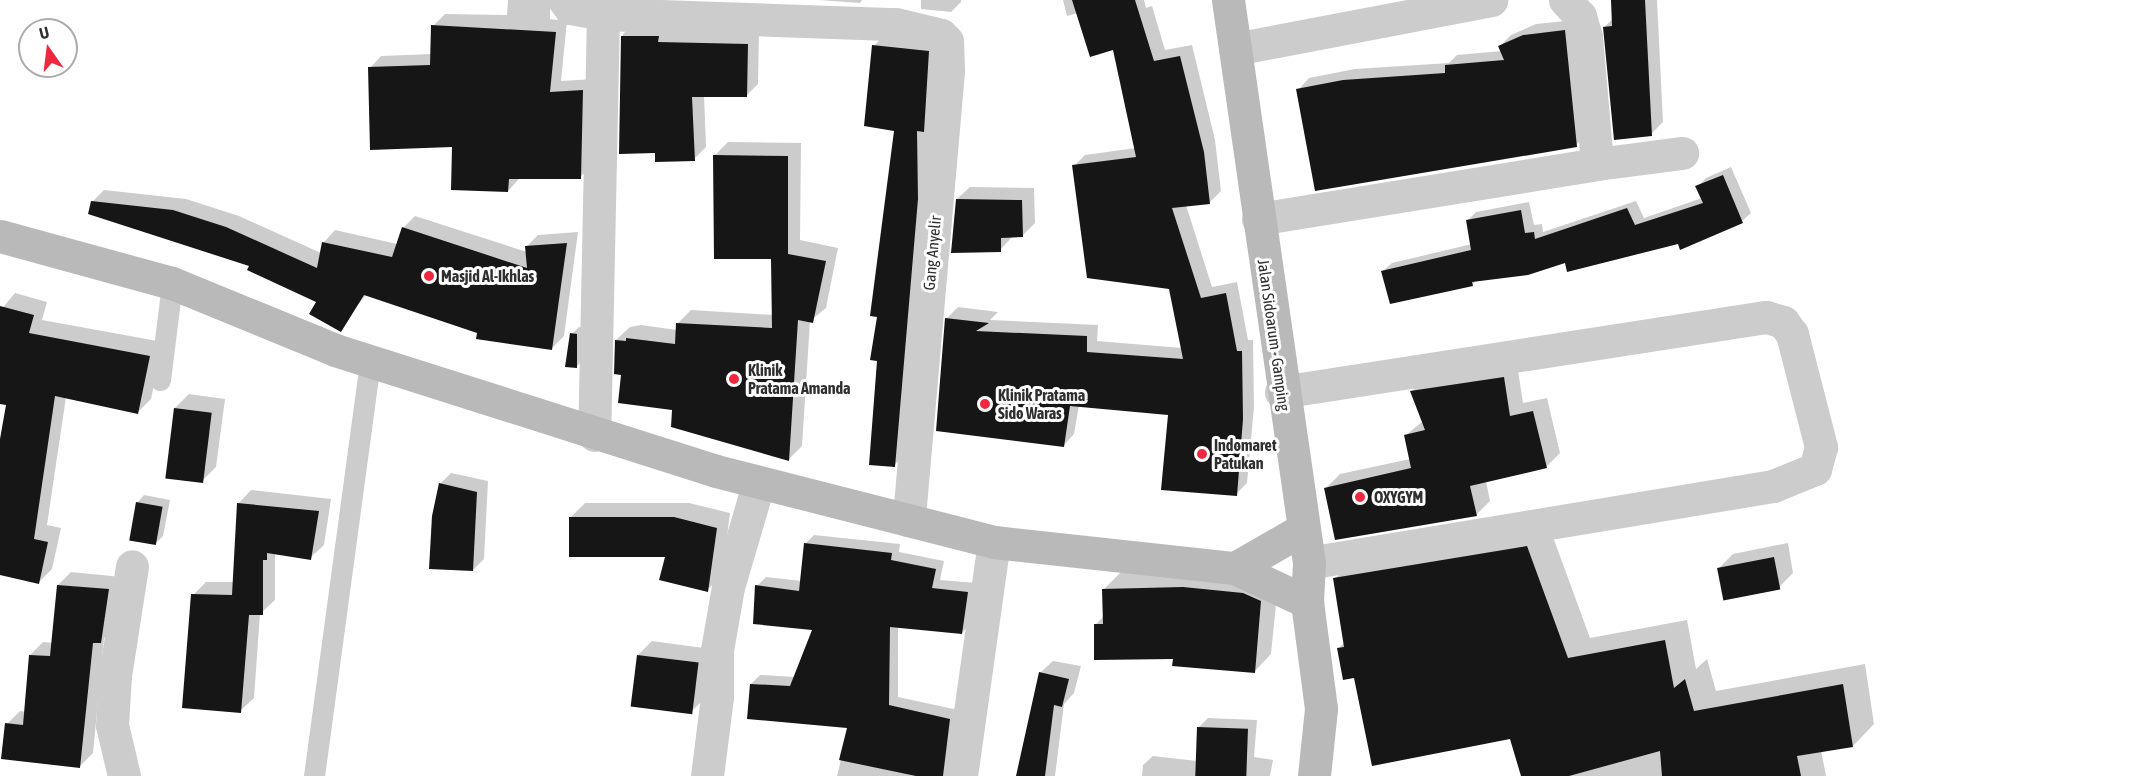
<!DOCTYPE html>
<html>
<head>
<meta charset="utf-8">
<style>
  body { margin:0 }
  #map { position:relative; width:2132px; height:776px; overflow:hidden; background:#fff; font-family:"Asap Condensed",sans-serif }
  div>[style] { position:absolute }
  .shadow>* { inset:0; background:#0003 }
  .building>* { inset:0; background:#161616; transform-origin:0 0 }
  .lane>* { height:21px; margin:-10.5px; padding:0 10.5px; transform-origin:10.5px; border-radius:10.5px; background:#ccc }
  .street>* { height:33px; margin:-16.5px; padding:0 16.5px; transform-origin:16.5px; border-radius:16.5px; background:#ccc }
  .secondary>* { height:33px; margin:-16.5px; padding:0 16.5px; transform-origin:16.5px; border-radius:16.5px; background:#b9b9b9 }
  .dots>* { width:16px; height:16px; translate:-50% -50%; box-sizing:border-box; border:3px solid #fff; border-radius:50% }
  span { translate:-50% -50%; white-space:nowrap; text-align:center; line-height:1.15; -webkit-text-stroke:6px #fff; paint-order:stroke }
  .street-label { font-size:16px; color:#2f2f2f }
  .poi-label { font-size:16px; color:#2f2f2f; font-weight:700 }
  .left { translate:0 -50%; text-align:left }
  .north { position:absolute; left:18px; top:18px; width:60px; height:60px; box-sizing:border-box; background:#fff; border:2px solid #acacac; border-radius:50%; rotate:346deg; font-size:16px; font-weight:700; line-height:24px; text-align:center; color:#2f2f2f }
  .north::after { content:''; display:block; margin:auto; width:21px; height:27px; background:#ef2840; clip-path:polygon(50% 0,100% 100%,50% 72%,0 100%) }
</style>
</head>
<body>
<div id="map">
  <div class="shadow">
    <div style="clip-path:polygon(508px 0,550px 0,550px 19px,567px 21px,561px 81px,594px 79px,592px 166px,580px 177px,519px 179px,508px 191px,370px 68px,381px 56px,432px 54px,433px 26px,445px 14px,507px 15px)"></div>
    <div style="clip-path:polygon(819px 0,862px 0,860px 3px)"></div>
    <div style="clip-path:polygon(921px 0,961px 0,961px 2px,951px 12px,921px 9px)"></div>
    <div style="clip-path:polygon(1063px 0,1144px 0,1146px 8px,1152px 6px,1165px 50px,1192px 45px,1215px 140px,1221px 191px,1210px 202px,1186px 205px,1212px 287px,1237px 282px,1248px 340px,1253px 340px,1254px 407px,1247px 483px,1236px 494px,1169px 413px,1079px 405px,1074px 434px,1063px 446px,947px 318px,958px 307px,998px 312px,990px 320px,1098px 325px,1097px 341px,1182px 348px,1170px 288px,1074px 166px,1085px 155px,1136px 148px,1114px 48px,1078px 13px,1067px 16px)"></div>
    <div style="clip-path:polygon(1613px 0,1657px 0,1663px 122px,1651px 134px,1604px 27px,1614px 18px)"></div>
    <div style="clip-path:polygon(1575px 20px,1587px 134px,1576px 145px,1298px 90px,1309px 78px,1355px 69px,1449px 63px,1457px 55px,1502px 51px,1500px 46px,1511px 35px,1536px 24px)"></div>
    <div style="clip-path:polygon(635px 22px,759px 32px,758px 84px,746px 96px,704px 95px,706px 147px,694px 159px,656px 151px,620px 153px,623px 34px)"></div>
    <div style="clip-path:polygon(886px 33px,940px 39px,907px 453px,894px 465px,879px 360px,878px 316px,895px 130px,874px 46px)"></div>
    <div style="clip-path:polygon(728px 142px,801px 143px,800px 240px,838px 248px,826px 308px,810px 321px,802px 446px,789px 459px,673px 409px,623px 374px,616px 340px,630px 327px,641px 325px,677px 330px,678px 323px,691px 310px,773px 315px,773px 258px,714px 156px)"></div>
    <div style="clip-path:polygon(1731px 167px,1751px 213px,1742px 221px,1681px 248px,1679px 242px,1566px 261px,1477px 280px,1472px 285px,1383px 271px,1392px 263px,1472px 244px,1468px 220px,1476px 212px,1529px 202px,1534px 225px,1542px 224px,1543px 232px,1636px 201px,1644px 218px,1702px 198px,1697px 187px,1706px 178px)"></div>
    <div style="clip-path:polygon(970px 187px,1034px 188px,1035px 223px,1022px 236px,1013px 236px,1000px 250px,957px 199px)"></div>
    <div style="clip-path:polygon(104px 190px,186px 199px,239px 216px,321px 253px,324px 242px,335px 230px,397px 244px,403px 228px,415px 216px,527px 252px,526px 247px,538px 235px,578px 232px,564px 336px,552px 348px,479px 332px,366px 295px,338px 329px,318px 301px,251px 265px,92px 202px)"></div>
    <div style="clip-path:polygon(15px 293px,47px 302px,42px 320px,163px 342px,151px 399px,137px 413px,66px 397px,47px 525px,61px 528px,52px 569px,38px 583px,0 574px,0 447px,8px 404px,0 403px,0 311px)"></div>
    <div style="clip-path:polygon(579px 327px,584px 328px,583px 360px,576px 367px,572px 334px)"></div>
    <div style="clip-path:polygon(1517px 364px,1523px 403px,1547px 398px,1560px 453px,1546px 467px,1486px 481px,1490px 501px,1476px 515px,1326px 488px,1340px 474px,1410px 459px,1406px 435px,1423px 421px,1412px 391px,1425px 378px)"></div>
    <div style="clip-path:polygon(189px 394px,225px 399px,216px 467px,201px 482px,175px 408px)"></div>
    <div style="clip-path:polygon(451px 473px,488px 481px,484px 559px,473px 570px,440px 484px)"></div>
    <div style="clip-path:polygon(251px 490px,331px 499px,324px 545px,310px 558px,275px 553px,275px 600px,260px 614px,254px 698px,240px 711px,193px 595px,206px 582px,234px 582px,238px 504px)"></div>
    <div style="clip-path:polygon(144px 495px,170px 500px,163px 536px,156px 543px,137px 503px)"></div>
    <div style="clip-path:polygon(585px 503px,689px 503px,730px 513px,722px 576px,707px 590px,667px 555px,571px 517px)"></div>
    <div style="clip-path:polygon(1549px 526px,1590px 638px,1687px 620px,1696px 669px,1707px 659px,1716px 691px,1865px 664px,1874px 724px,1853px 746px,1821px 750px,1826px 776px,1522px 776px,1511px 737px,1355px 676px,1338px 649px,1345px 642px,1335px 579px,1356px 557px)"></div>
    <div style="clip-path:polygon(814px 535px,900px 544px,899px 552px,944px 561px,940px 580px,976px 583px,970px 624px,962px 633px,898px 626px,898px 697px,958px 710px,954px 776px,837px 776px,849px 726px,751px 684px,760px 675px,795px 677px,815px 629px,757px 586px,766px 577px,802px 581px,805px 544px)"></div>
    <div style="clip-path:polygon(1788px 543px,1793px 573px,1779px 587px,1719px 568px,1733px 554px)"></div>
    <div style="clip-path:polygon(1201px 571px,1278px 584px,1271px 654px,1254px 672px,1175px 657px,1095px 625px,1104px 616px,1103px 590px,1121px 572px)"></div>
    <div style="clip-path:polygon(71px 572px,122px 577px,114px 629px,104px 638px,93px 753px,80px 766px,7px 724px,20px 711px,26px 712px,30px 655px,43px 642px,53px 643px,58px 585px)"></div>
    <div style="clip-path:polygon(652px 641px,711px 649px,704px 699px,690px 713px,638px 655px)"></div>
    <div style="clip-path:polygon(1053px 661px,1081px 666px,1074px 693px,1064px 704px,1055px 776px,1018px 776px,1040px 673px)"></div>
    <div style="clip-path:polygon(1208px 718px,1257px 720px,1254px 757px,1273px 760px,1270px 776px,1142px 776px,1143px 765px,1153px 756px,1197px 761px,1198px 728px)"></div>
  </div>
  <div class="building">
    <div style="clip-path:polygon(1072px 0,1135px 0,1154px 61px,1180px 56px,1204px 152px,1210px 204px,1172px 208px,1201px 298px,1226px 293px,1237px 351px,1242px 351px,1243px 419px,1237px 496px,1161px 490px,1168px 415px,1070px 406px,1064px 447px,936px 431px,945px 318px,989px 323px,976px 331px,1087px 336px,1087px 352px,1183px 359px,1169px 289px,1087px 278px,1072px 165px,1136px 157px,1113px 50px,1090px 57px)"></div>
    <div style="clip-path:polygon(1611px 0,1645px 0,1652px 136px,1614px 140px,1603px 27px,1612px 26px)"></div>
    <div style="clip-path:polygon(431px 25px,556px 32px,550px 92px,583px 90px,581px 179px,509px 179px,508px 192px,451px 190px,452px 147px,370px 150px,368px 67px,430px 65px)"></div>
    <div style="clip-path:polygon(1565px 30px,1577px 147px,1315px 191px,1296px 89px,1343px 80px,1445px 73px,1445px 65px,1504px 60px,1498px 46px,1523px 35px)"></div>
    <div style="clip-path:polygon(621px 36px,659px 36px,658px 42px,748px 44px,747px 97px,692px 97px,695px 161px,655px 162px,655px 153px,619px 154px)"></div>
    <div style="clip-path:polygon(872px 45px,929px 51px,924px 132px,917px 131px,918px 199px,895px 467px,869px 465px,877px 361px,870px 360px,877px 317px,870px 316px,894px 131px,864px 126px)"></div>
    <div style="clip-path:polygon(713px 155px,788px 156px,788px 254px,826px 261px,813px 323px,798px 320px,789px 461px,671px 427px,672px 410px,618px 403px,621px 375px,614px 374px,615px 340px,626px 341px,626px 338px,675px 344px,676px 323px,772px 328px,771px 259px,714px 259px)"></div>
    <div style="clip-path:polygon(1723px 175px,1743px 223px,1680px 250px,1678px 244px,1567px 272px,1565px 263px,1528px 275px,1472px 282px,1473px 286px,1390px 304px,1381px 271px,1471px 250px,1466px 220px,1521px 210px,1525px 233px,1534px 232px,1535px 239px,1627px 208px,1635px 225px,1703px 203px,1695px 186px)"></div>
    <div style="clip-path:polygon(956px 199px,1022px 200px,1023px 237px,1001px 238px,1001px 252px,951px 253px)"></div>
    <div style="clip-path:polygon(91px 201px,173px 210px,226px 227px,317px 268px,322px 242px,392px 257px,402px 227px,527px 268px,525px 246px,567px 243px,552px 350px,476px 339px,477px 333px,364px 295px,341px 332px,309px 314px,316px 302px,247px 270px,249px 266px,88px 214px)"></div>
    <div style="clip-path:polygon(0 306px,34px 315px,29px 333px,150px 356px,138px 414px,55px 396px,34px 539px,48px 542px,39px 584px,0 575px,0 439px,6px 405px,0 404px)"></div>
    <div style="clip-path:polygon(570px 333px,577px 334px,577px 368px,565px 367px)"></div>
    <div style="clip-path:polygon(1504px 377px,1510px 416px,1533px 411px,1547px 468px,1470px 486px,1477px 516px,1335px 540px,1324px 488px,1411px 468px,1404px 435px,1425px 430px,1410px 391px)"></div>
    <div style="left:174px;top:408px;width:38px;height:71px;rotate:7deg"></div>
    <div style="clip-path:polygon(439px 483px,477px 492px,473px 571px,429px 569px,432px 516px)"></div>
    <div style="left:136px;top:502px;width:27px;height:39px;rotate:10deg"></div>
    <div style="clip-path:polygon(237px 503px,319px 511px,311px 560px,267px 553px,267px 560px,263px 560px,263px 615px,249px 615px,241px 713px,182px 708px,191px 594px,232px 595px)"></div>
    <div style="clip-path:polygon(569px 517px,674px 517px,717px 528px,708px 592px,659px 580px,665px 557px,569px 557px)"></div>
    <div style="clip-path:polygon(804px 543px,892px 553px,891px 560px,936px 569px,932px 588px,968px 592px,962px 634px,890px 627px,889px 705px,950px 719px,943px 776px,916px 776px,839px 760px,847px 728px,747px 719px,750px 684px,790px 686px,812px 630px,753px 624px,755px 585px,799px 591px)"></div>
    <div style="clip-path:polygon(1527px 546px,1568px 658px,1665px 640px,1674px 688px,1685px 679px,1694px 711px,1843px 684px,1853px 747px,1797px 756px,1801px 776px,1662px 776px,1660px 751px,1569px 776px,1521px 776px,1510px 739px,1372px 766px,1354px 678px,1343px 680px,1337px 648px,1344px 647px,1333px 578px)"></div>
    <div style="left:1774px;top:557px;width:33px;height:58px;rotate:79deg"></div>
    <div style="clip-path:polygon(57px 585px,109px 589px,101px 643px,93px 643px,80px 768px,1px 759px,5px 723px,23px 725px,29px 655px,50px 656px)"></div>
    <div style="clip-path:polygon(1183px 587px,1243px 593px,1261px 601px,1255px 673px,1172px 666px,1173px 659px,1094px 660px,1094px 624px,1103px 624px,1102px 589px)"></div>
    <div style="left:637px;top:655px;width:62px;height:52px;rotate:7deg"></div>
    <div style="clip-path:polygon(1039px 672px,1069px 679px,1062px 707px,1054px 705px,1045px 776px,1016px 776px)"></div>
    <div style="left:1197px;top:727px;width:51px;height:49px;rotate:2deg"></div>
  </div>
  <div class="lane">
    <div style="left:160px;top:380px;width:98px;rotate:-82.9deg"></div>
    <div style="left:314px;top:776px;width:420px;rotate:-82.3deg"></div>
  </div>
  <div class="street">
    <div style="left:564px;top:0;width:10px;rotate:53deg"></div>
    <div style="left:570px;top:8px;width:34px;rotate:10deg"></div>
    <div style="left:603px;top:14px;width:421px;rotate:91.2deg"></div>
    <div style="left:1565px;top:0;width:22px;rotate:47deg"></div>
    <div style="left:1580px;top:16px;width:22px;rotate:74deg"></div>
    <div style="left:1586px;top:37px;width:127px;rotate:85deg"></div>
    <div style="left:1597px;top:164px;width:86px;rotate:-7.4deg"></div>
    <div style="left:603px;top:14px;width:293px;rotate:2deg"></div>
    <div style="left:896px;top:24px;width:46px;rotate:13.7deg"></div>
    <div style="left:941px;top:35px;width:8px;rotate:45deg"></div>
    <div style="left:947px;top:41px;width:30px;rotate:88deg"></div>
    <div style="left:948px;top:71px;width:451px;rotate:95deg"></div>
    <div style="left:1235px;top:49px;width:261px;rotate:-10.8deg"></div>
    <div style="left:1258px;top:219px;width:343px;rotate:-9.2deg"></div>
    <div style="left:1281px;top:392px;width:491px;rotate:-8.8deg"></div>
    <div style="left:1766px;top:317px;width:18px;rotate:16deg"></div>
    <div style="left:1783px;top:322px;width:15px;rotate:53deg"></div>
    <div style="left:1792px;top:334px;width:117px;rotate:75.6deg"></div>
    <div style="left:1821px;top:447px;width:23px;rotate:105deg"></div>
    <div style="left:1815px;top:469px;width:45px;rotate:158deg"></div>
    <div style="left:1773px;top:486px;width:470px;rotate:170.6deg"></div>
    <div style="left:124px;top:776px;width:52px;rotate:-103.2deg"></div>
    <div style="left:112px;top:725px;width:49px;rotate:-86.5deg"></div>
    <div style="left:115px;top:676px;width:111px;rotate:-81.2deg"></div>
    <div style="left:707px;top:776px;width:80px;rotate:-82.8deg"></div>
    <div style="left:717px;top:697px;width:47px;rotate:-90deg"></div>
    <div style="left:717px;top:650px;width:64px;rotate:-80.1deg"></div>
    <div style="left:728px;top:587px;width:109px;rotate:-73.6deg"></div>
    <div style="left:961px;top:776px;width:236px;rotate:-82deg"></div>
  </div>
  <div class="secondary">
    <div style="left:1228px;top:0;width:569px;rotate:81.81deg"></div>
    <div style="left:1309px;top:563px;width:39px;rotate:93deg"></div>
    <div style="left:1307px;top:602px;width:108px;rotate:82.5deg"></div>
    <div style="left:1321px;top:709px;width:67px;rotate:96deg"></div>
    <div style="left:0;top:236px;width:178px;rotate:15.3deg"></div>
    <div style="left:172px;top:283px;width:176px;rotate:22.3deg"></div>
    <div style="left:335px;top:350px;width:400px;rotate:17.6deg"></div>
    <div style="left:716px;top:471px;width:287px;rotate:14.3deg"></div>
    <div style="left:994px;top:542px;width:242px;rotate:6.2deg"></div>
    <div style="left:1235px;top:568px;width:80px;rotate:25.3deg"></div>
    <div style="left:1235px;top:568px;width:76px;rotate:-29.9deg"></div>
  </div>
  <div class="dots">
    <div style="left:429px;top:276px;background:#ef2840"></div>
    <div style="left:734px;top:379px;background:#ef2840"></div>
    <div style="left:985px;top:404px;background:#ef2840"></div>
    <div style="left:1202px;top:454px;background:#ef2840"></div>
    <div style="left:1360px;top:497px;background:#ef2840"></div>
  </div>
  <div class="street-label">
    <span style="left:932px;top:253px;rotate:-85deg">Gang Anyelir</span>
    <span style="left:1274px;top:335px;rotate:82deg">Jalan Sidoarum - Gamping</span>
  </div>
  <div class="poi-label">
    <span class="left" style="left:441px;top:276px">Masjid Al-Ikhlas</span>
    <span class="left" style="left:748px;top:379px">Klinik<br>Pratama Amanda</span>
    <span class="left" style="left:998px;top:404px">Klinik Pratama<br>Sido Waras</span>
    <span class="left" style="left:1214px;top:454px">Indomaret<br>Patukan</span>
    <span class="left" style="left:1374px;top:497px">OXYGYM</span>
  </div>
  <div class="north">U</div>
</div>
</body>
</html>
